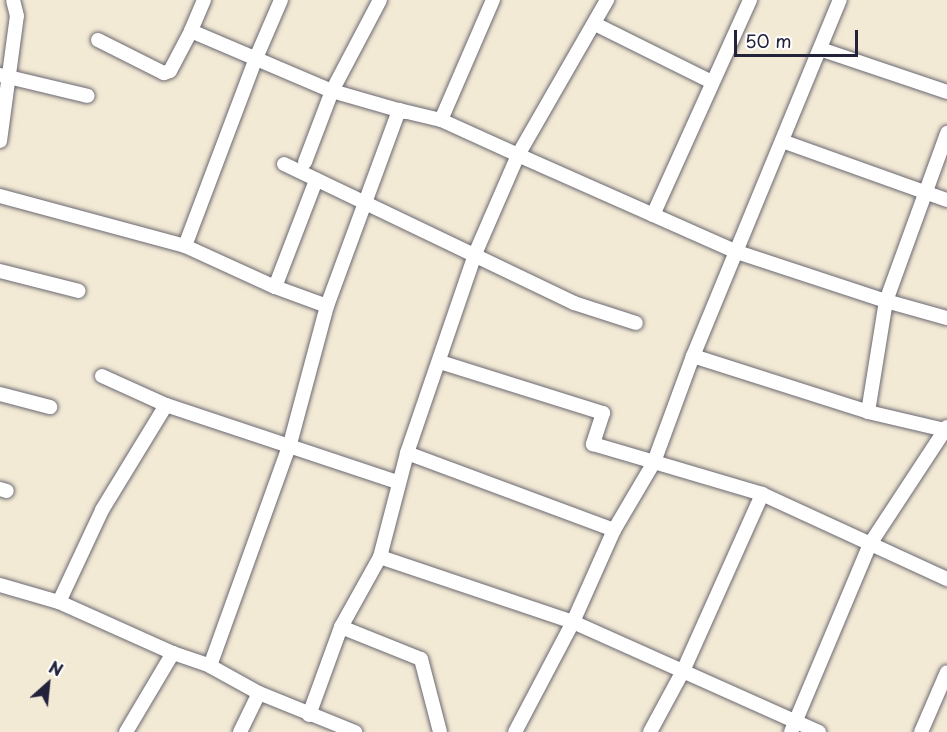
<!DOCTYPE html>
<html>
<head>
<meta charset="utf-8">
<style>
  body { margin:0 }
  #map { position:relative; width:947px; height:732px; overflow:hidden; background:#f3ead5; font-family:"Playpen Sans",sans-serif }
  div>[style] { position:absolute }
  .roads { filter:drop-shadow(0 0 2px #6b6871) drop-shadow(0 0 2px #6b6871) }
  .minor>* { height:14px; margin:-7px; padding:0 7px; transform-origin:7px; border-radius:7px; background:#fff }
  span { translate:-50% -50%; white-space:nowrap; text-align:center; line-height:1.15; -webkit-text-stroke:4.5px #fff; paint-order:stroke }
  .north { position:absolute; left:18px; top:654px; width:60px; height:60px; -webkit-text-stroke:4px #fff; paint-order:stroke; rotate:27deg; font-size:16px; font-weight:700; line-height:24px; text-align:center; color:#22223b }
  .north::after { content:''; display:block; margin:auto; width:21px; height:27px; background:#22223b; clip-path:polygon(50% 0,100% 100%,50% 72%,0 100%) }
  .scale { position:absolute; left:734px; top:30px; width:124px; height:27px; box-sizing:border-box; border:3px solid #22223b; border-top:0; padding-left:8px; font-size:18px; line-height:21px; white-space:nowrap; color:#22223b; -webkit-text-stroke:4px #fff; paint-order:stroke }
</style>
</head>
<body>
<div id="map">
  <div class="roads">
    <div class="minor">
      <div style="left:204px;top:0;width:34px;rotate:113deg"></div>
      <div style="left:191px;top:31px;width:153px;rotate:23.1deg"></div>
      <div style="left:332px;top:91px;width:103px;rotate:-62.2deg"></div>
      <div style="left:281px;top:0;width:63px;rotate:113.3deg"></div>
      <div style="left:256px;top:58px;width:201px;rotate:110.7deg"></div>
      <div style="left:185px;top:246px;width:99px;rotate:24.5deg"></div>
      <div style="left:275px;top:287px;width:55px;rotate:20.1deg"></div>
      <div style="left:327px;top:306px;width:209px;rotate:-69.8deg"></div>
      <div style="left:399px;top:110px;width:43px;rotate:13.4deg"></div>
      <div style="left:441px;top:120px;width:131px;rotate:-66.6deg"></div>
      <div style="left:595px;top:24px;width:131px;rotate:26.4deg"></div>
      <div style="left:98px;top:40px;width:74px;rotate:26.6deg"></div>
      <div style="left:164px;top:73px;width:6px;rotate:-18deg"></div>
      <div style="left:170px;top:71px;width:45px;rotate:-62.3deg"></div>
      <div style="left:820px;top:49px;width:134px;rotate:18.7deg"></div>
      <div style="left:0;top:75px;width:90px;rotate:13.4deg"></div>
      <div style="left:441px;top:120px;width:85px;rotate:24.4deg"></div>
      <div style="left:518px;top:155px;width:179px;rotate:-60.1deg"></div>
      <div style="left:0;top:141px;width:126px;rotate:-82.3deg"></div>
      <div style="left:17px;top:16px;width:16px;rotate:-104deg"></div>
      <div style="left:782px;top:141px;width:175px;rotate:19.7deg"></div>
      <div style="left:305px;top:162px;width:76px;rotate:-69.2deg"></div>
      <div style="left:332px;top:91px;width:76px;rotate:16deg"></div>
      <div style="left:284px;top:164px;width:322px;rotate:25.6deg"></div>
      <div style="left:574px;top:303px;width:65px;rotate:17.9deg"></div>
      <div style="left:0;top:196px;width:192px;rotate:15.1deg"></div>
      <div style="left:653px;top:215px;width:236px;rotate:-65.7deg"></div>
      <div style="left:0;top:271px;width:81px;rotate:14.2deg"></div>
      <div style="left:275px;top:287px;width:115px;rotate:-69deg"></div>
      <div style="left:693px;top:356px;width:184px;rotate:17.7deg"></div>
      <div style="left:868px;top:412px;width:79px;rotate:13.2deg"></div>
      <div style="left:440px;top:362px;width:171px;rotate:17.4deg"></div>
      <div style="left:603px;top:413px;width:33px;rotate:108deg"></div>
      <div style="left:593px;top:444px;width:64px;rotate:16.4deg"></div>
      <div style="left:654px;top:462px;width:113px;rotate:-69.8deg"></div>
      <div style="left:693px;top:356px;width:385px;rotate:-67.6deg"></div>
      <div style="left:102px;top:376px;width:70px;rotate:24.4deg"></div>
      <div style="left:0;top:394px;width:52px;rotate:14.6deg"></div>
      <div style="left:868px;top:412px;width:112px;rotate:-80.8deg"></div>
      <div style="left:886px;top:301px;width:179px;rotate:-70deg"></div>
      <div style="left:407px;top:453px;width:221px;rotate:20.4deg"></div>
      <div style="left:0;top:489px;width:7px;rotate:16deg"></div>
      <div style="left:380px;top:557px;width:204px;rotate:18.6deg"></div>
      <div style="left:573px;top:622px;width:124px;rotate:117.8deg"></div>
      <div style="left:0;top:585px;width:61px;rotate:16.1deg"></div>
      <div style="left:59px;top:602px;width:102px;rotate:-64.9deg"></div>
      <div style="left:102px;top:510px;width:123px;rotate:-58.6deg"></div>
      <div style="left:166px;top:405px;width:244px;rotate:18.4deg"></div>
      <div style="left:59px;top:602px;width:125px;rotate:24.1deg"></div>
      <div style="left:341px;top:627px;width:86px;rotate:21.8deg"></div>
      <div style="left:421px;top:659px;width:75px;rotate:75.4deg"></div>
      <div style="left:210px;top:666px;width:236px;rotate:-70.2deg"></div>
      <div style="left:290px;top:444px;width:143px;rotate:-75deg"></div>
      <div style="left:309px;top:715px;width:94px;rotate:-70deg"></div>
      <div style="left:341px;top:627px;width:80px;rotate:-60.9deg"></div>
      <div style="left:380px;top:557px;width:107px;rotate:-75.4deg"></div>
      <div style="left:407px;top:453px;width:210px;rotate:-71.1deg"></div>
      <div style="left:475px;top:254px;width:108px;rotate:-66.5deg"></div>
      <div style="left:518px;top:155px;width:240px;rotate:23.9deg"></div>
      <div style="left:737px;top:252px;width:157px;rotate:18.2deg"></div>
      <div style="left:886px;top:301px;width:63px;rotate:15.6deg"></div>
      <div style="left:126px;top:732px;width:92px;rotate:-59.3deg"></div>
      <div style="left:173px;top:653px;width:39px;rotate:19deg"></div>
      <div style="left:210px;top:666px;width:56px;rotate:28.9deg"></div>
      <div style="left:259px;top:693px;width:104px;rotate:22.1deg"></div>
      <div style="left:240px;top:732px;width:43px;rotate:-64deg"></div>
      <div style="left:650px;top:732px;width:69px;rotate:-61.6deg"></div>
      <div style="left:683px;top:671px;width:194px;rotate:-65.9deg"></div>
      <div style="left:791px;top:732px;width:204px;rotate:-67.2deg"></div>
      <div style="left:870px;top:544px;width:140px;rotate:-56.7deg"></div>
      <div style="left:819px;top:732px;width:269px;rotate:-155.9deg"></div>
      <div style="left:573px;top:622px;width:101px;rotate:-66deg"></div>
      <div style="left:614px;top:530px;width:79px;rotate:-59.5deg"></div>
      <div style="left:654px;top:462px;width:113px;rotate:16.5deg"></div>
      <div style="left:762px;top:494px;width:204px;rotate:24.7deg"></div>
      <div style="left:921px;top:732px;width:65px;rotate:-66.6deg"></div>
    </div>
  </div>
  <div class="north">N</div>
  <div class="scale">50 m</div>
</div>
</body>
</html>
